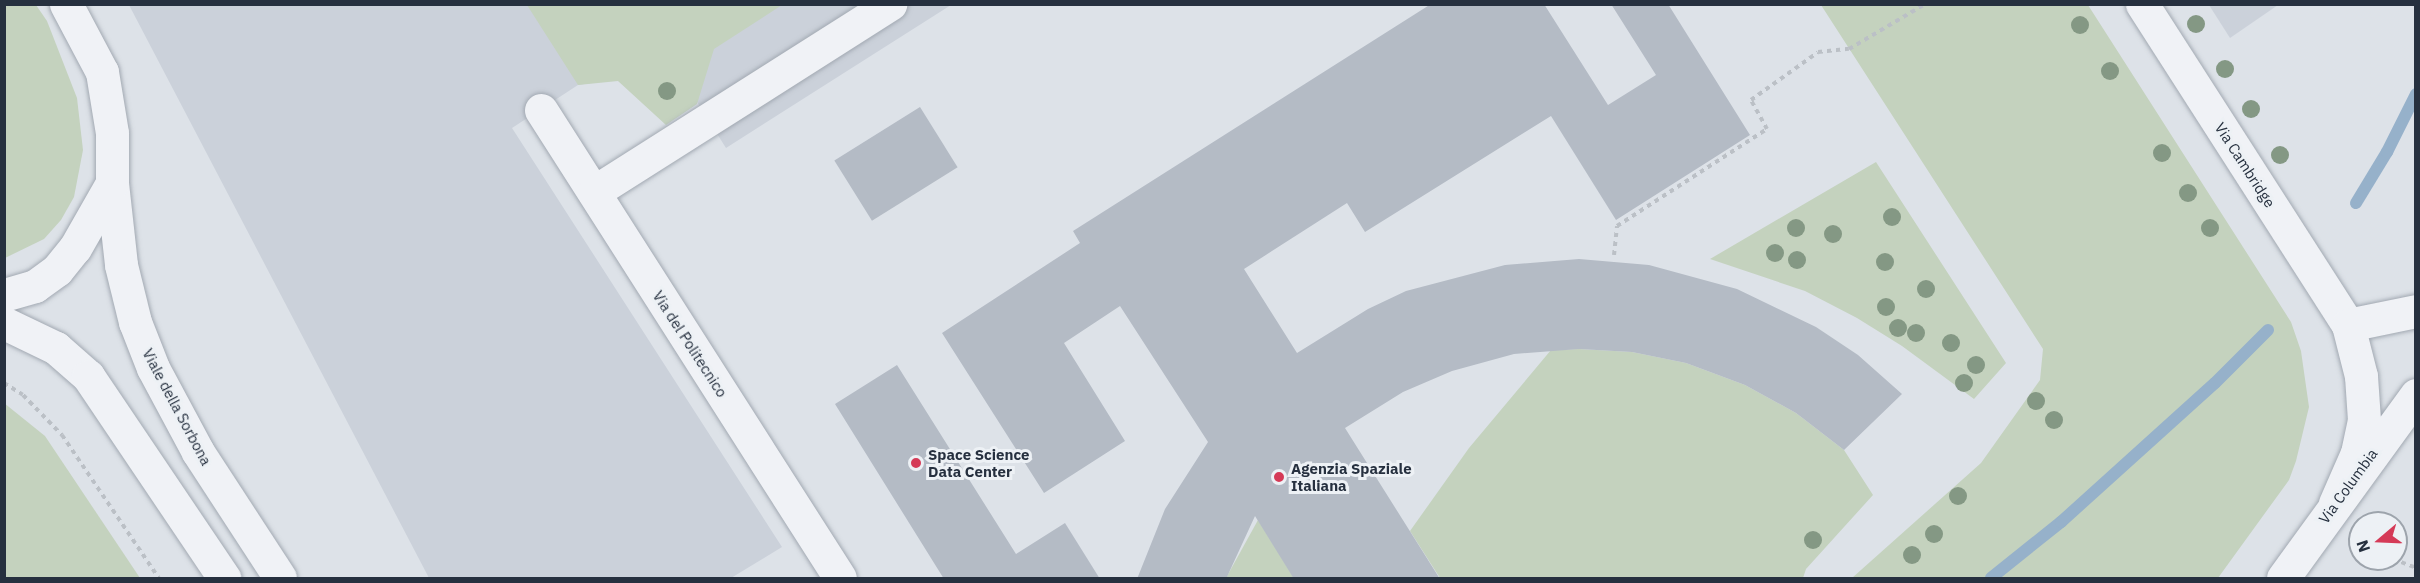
<!DOCTYPE html>
<html>
<head>
<meta charset="utf-8">
<style>
  body { margin:0 }
  #map { position:relative; width:2420px; height:583px; overflow:hidden; background:#dde2e8; font-family:"IBM Plex Sans",sans-serif }
  div>[style] { position:absolute }
  .built>* { inset:0; background:#cbd1da }
  .green>* { inset:0; background:#c4d2be }
  .stream>* { height:12px; margin:-6px; padding:0 6px; transform-origin:6px; border-radius:6px; background:#96b1ca }
  .building>* { inset:0; background:#b4bbc5; transform-origin:0 0 }
  .path>* { height:4px; margin-top:-2px; transform-origin:0; background:repeating-linear-gradient(90deg,#bbc0c6 0 4.5px,transparent 0 9px) }
  .roads { filter:drop-shadow(0 0 2px #a2a9b2) drop-shadow(0 0 2px #a2a9b2) }
  .minor>* { height:33px; margin:-16.5px; padding:0 16.5px; transform-origin:16.5px; border-radius:16.5px; background:#f0f2f6 }
  .trees>* { width:18px; height:18px; margin:-9px; border-radius:50%; background:#849884 }
  .dots>* { width:16px; height:16px; translate:-50% -50%; box-sizing:border-box; border:3px solid #edf1f5; border-radius:50% }
  span { translate:-50% -50%; white-space:nowrap; text-align:center; line-height:1.15; -webkit-text-stroke:6px #edf1f5; paint-order:stroke }
  .street-label { font-size:15px; color:#26303f }
  .poi-label { font-size:15px; color:#26303f; font-weight:700 }
  .left { translate:0 -50%; text-align:left }
  .frame { position:absolute; inset:0; border:6px solid #26303f; pointer-events:none }
  .north { position:absolute; left:2348px; top:511px; width:60px; height:60px; box-sizing:border-box; background:#edf1f5; border:2px solid #9da4ac; border-radius:50%; rotate:251deg; font-size:16px; font-weight:700; line-height:24px; text-align:center; color:#26303f }
  .north::after { content:''; display:block; margin:auto; width:21px; height:27px; background:#d53a57; clip-path:polygon(50% 0,100% 100%,50% 72%,0 100%) }
</style>
</head>
<body>
<div id="map">
  <div class="built">
    <div style="clip-path:polygon(129px 5px,951px 5px,726px 148px,677px 70px,578px 85px,512px 128px,782px 547px,731px 578px,429px 578px)"></div>
    <div style="clip-path:polygon(2209px 5px,2278px 5px,2230px 38px)"></div>
  </div>
  <div class="green">
    <div style="clip-path:polygon(5px 4px,36px 5px,47px 21px,77px 98px,83px 150px,74px 197px,61px 220px,44px 239px,5px 258px)"></div>
    <div style="clip-path:polygon(527px 5px,782px 5px,714px 49px,697px 104px,666px 125px,618px 81px,578px 85px)"></div>
    <div style="clip-path:polygon(1821px 5px,2088px 5px,2291px 322px,2301px 351px,2309px 407px,2296px 461px,2289px 480px,2218px 578px,1852px 578px,1981px 463px,2040px 380px,2043px 349px)"></div>
    <div style="clip-path:polygon(1876px 162px,2006px 363px,1974px 399px,1902px 346px,1857px 318px,1805px 291px,1710px 259px)"></div>
    <div style="clip-path:polygon(1579px 349px,1632px 352px,1686px 363px,1745px 385px,1796px 413px,1844px 450px,1873px 495px,1806px 569px,1803px 578px,1440px 578px,1410px 531px,1469px 448px,1551px 350px)"></div>
    <div style="clip-path:polygon(4px 403px,45px 436px,140px 578px,5px 578px)"></div>
    <div style="clip-path:polygon(1258px 520px,1294px 578px,1226px 578px)"></div>
  </div>
  <div class="stream">
    <div style="left:2356px;top:203px;width:60px;rotate:-58.7deg"></div>
    <div style="left:2387px;top:152px;width:65px;rotate:-63.4deg"></div>
    <div style="left:1991px;top:578px;width:90px;rotate:-38.7deg"></div>
    <div style="left:2061px;top:522px;width:207px;rotate:-42.1deg"></div>
    <div style="left:2215px;top:383px;width:75px;rotate:-45deg"></div>
  </div>
  <div class="building">
    <div style="clip-path:polygon(1431px 4px,1544px 4px,1608px 105px,1656px 75px,1611px 4px,1668px 4px,1750px 135px,1616px 220px,1551px 116px,1365px 232px,1347px 203px,1244px 269px,1297px 353px,1368px 309px,1406px 291px,1505px 265px,1579px 259px,1649px 265px,1737px 289px,1816px 327px,1858px 355px,1902px 394px,1844px 450px,1796px 413px,1745px 385px,1686px 363px,1632px 352px,1579px 349px,1514px 354px,1452px 371px,1403px 392px,1345px 428px,1440px 579px,1294px 579px,1255px 516px,1226px 579px,1137px 579px,1165px 509px,1208px 442px,1120px 306px,1064px 343px,1125px 441px,1044px 493px,942px 333px,1080px 243px,1073px 231px)"></div>
    <div style="left:920px;top:107px;width:71px;height:101px;rotate:58deg"></div>
    <div style="clip-path:polygon(897px 365px,1016px 554px,1065px 523px,1100px 579px,944px 579px,835px 404px)"></div>
  </div>
  <div class="path">
    <div style="left:1614px;top:255px;width:29px;rotate:-84deg"></div>
    <div style="left:1617px;top:226px;width:179px;rotate:-32.9deg"></div>
    <div style="left:1767px;top:129px;width:33px;rotate:-119deg"></div>
    <div style="left:1751px;top:100px;width:82px;rotate:-35.6deg"></div>
    <div style="left:1818px;top:52px;width:31px;rotate:-6deg"></div>
    <div style="left:1849px;top:49px;width:88px;rotate:-30.6deg"></div>
    <div style="left:4px;top:383px;width:22px;rotate:32deg"></div>
    <div style="left:23px;top:395px;width:56px;rotate:45.7deg"></div>
    <div style="left:62px;top:435px;width:173px;rotate:55.9deg"></div>
    <div style="left:2393px;top:559px;width:25px;rotate:21deg"></div>
  </div>
  <div class="roads">
    <div class="minor">
      <div style="left:2142px;top:4px;width:381px;rotate:57.3deg"></div>
      <div style="left:2348px;top:325px;width:53px;rotate:75.7deg"></div>
      <div style="left:2361px;top:376px;width:44px;rotate:86.1deg"></div>
      <div style="left:2364px;top:420px;width:34px;rotate:102deg"></div>
      <div style="left:2357px;top:453px;width:55px;rotate:113.7deg"></div>
      <div style="left:541px;top:110px;width:555px;rotate:57.43deg"></div>
      <div style="left:112px;top:183px;width:82px;rotate:83.7deg"></div>
      <div style="left:121px;top:265px;width:59px;rotate:76.2deg"></div>
      <div style="left:135px;top:322px;width:49px;rotate:68.6deg"></div>
      <div style="left:153px;top:368px;width:95px;rotate:61.8deg"></div>
      <div style="left:198px;top:452px;width:150px;rotate:56.9deg"></div>
      <div style="left:594px;top:192px;width:351px;rotate:-32.4deg"></div>
      <div style="left:4px;top:295px;width:32px;rotate:-16deg"></div>
      <div style="left:35px;top:286px;width:27px;rotate:-36deg"></div>
      <div style="left:57px;top:270px;width:28px;rotate:-51deg"></div>
      <div style="left:75px;top:248px;width:75px;rotate:-60.4deg"></div>
      <div style="left:112px;top:183px;width:50px;rotate:-90deg"></div>
      <div style="left:112px;top:133px;width:62px;rotate:-99.3deg"></div>
      <div style="left:102px;top:72px;width:77px;rotate:-117.9deg"></div>
      <div style="left:4px;top:323px;width:58px;rotate:25.7deg"></div>
      <div style="left:56px;top:348px;width:43px;rotate:41.2deg"></div>
      <div style="left:88px;top:376px;width:244px;rotate:56deg"></div>
      <div style="left:2348px;top:325px;width:69px;rotate:-11.6deg"></div>
      <div style="left:2283px;top:578px;width:226px;rotate:-54deg"></div>
    </div>
  </div>
  <div class="trees">
    <div style="left:2196px;top:24px"></div>
    <div style="left:2080px;top:25px"></div>
    <div style="left:2225px;top:69px"></div>
    <div style="left:2110px;top:71px"></div>
    <div style="left:667px;top:91px"></div>
    <div style="left:2251px;top:109px"></div>
    <div style="left:2162px;top:153px"></div>
    <div style="left:2280px;top:155px"></div>
    <div style="left:2188px;top:193px"></div>
    <div style="left:1892px;top:217px"></div>
    <div style="left:1796px;top:228px"></div>
    <div style="left:2210px;top:228px"></div>
    <div style="left:1833px;top:234px"></div>
    <div style="left:1775px;top:253px"></div>
    <div style="left:1797px;top:260px"></div>
    <div style="left:1885px;top:262px"></div>
    <div style="left:1926px;top:289px"></div>
    <div style="left:1886px;top:307px"></div>
    <div style="left:1898px;top:328px"></div>
    <div style="left:1916px;top:333px"></div>
    <div style="left:1951px;top:343px"></div>
    <div style="left:1976px;top:365px"></div>
    <div style="left:1964px;top:383px"></div>
    <div style="left:2036px;top:401px"></div>
    <div style="left:2054px;top:420px"></div>
    <div style="left:1958px;top:496px"></div>
    <div style="left:1934px;top:534px"></div>
    <div style="left:1813px;top:540px"></div>
    <div style="left:1912px;top:555px"></div>
  </div>
  <div class="dots">
    <div style="left:916px;top:463px;background:#d53a57"></div>
    <div style="left:1279px;top:477px;background:#d53a57"></div>
  </div>
  <div class="street-label">
    <span style="left:2245px;top:165px;rotate:57deg">Via Cambridge</span>
    <span style="left:690px;top:344px;rotate:57deg">Via del Politecnico</span>
    <span style="left:177px;top:407px;rotate:62deg">Viale della Sorbona</span>
    <span style="left:2348px;top:486px;rotate:-54deg">Via Columbia</span>
  </div>
  <div class="poi-label">
    <span class="left" style="left:928px;top:463px">Space Science<br>Data Center</span>
    <span class="left" style="left:1291px;top:477px">Agenzia Spaziale<br>Italiana</span>
  </div>
  <div class="frame"></div>
  <div class="north">N</div>
</div>
</body>
</html>
